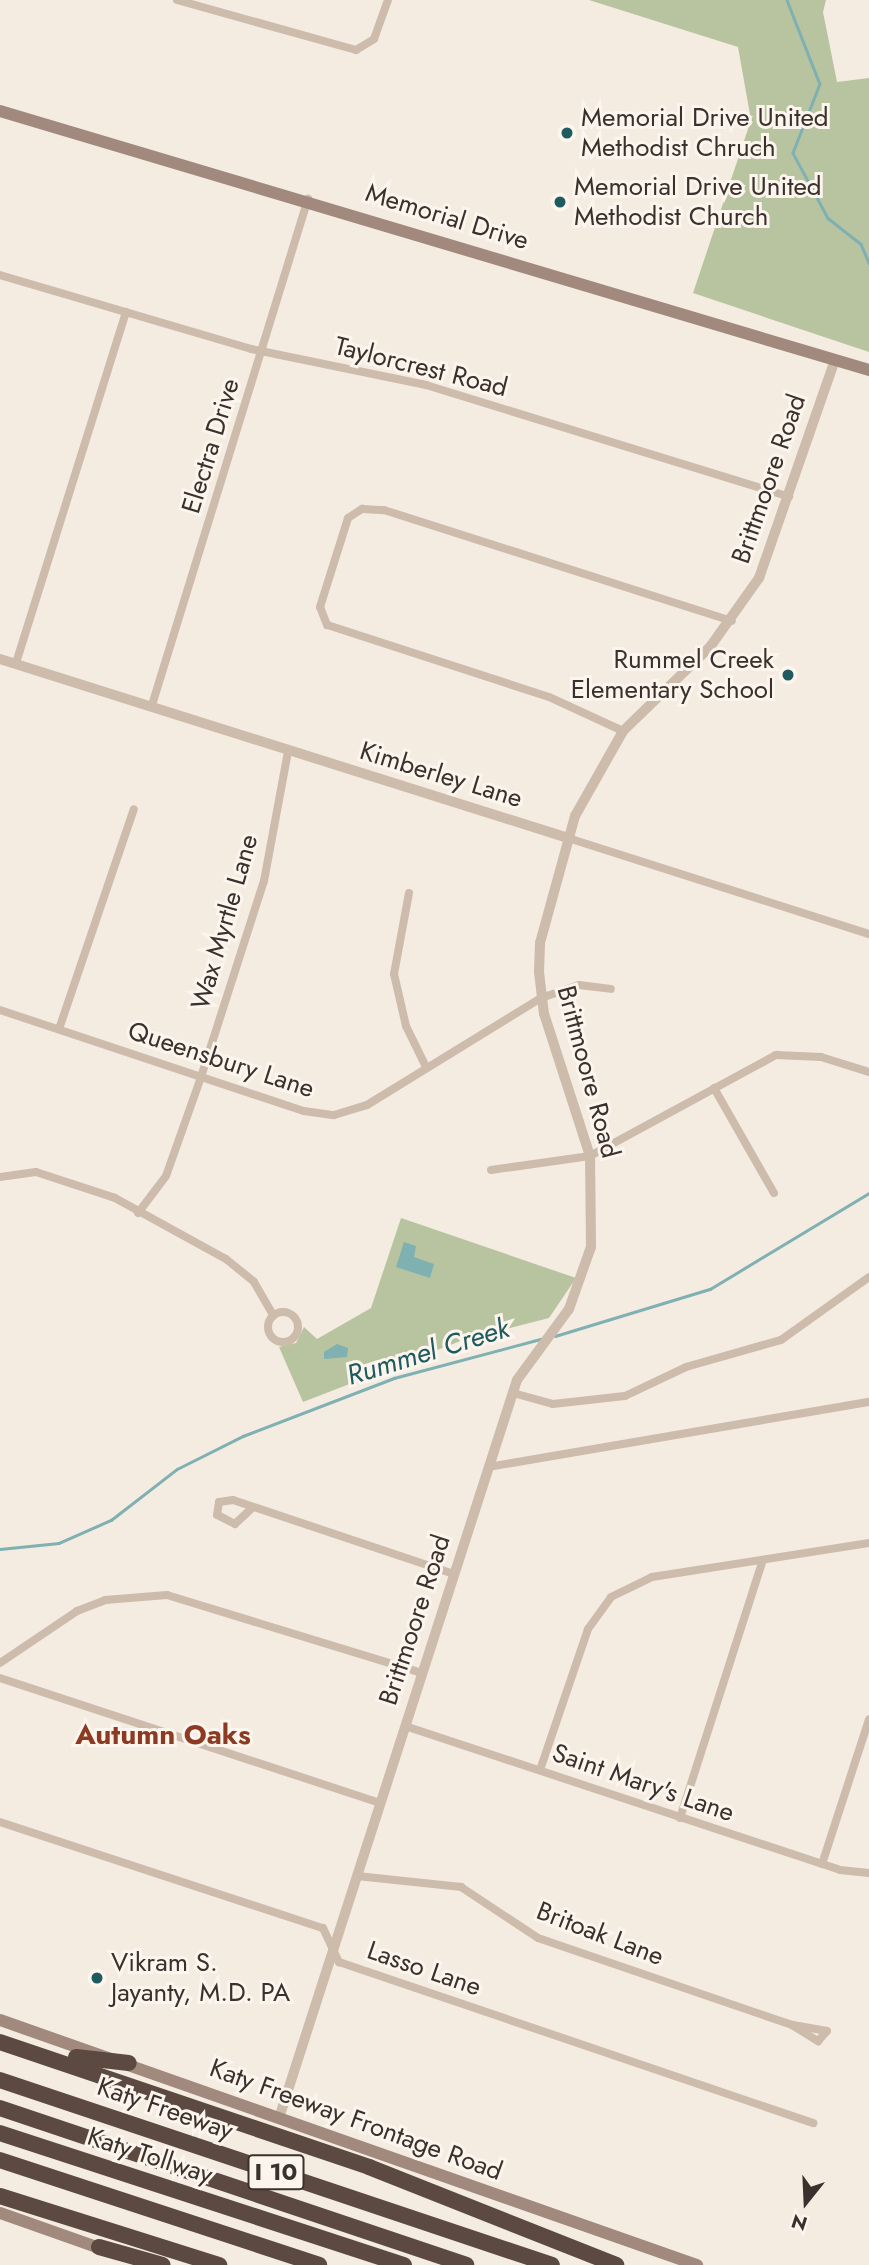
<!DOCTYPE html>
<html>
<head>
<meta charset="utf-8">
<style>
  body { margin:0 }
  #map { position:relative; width:869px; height:2265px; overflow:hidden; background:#f4ebe1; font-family:Jost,sans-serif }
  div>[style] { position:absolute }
  .green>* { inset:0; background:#b8c4a0 }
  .water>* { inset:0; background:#7fb0b2 }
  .stream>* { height:2.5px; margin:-1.25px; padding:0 1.25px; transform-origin:1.25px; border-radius:1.25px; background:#7fb0b2 }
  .minor>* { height:8px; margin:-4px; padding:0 4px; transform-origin:4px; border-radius:4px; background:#cdbbac }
  .minor>.ring { margin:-4px; padding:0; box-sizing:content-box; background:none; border:8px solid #cdbbac; border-radius:50% }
  .tertiary>* { height:10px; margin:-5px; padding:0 5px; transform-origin:5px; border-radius:5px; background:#cdbbac }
  .secondary>* { height:12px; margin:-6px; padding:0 6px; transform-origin:6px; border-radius:6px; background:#a18a7d }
  .motorway>* { height:16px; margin:-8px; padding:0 8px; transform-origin:8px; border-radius:8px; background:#5c4a42 }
  .dots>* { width:19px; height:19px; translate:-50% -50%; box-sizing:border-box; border:4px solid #fbf5ee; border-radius:50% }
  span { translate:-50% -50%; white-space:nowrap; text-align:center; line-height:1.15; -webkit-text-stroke:6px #fbf5ee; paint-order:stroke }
  .shield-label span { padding:2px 5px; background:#fbf5ee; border:2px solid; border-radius:5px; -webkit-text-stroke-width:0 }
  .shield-label { font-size:24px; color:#3b302b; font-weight:700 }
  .poi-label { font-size:26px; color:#3b302b }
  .left { translate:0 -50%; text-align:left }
  .right { translate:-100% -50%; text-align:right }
  .street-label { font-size:26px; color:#3b302b }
  .water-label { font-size:28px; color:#1f5a5e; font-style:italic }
  .neighbourhood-label { font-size:28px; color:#8c3b22; font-weight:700 }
  .north { position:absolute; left:771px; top:2167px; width:70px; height:70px; -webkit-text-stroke:5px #fbf5ee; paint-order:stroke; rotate:198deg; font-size:19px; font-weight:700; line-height:28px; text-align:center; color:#3b302b }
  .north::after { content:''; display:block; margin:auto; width:24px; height:32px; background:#3b302b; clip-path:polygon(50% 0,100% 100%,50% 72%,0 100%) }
</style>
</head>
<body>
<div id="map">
  <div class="green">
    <div style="clip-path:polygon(589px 0,826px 0,823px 12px,837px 82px,869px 78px,869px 352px,693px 293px,751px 120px,738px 47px)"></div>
    <div style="clip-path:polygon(401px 1218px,576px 1278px,549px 1318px,463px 1340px,303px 1402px,279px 1347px,296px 1343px,304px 1327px,317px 1339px,371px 1308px)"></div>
  </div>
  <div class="water">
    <div style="clip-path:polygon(404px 1242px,416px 1246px,414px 1257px,434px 1264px,430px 1278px,396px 1267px)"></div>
    <div style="clip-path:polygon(337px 1344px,348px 1348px,347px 1357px,324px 1359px,324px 1352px)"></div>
  </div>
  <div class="stream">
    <div style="left:787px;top:0;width:90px;rotate:68.6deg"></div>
    <div style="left:820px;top:84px;width:74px;rotate:111.4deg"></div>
    <div style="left:793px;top:153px;width:74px;rotate:61.7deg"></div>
    <div style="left:828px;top:218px;width:42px;rotate:38.2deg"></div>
    <div style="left:861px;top:244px;width:21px;rotate:67deg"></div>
    <div style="left:555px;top:1336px;width:162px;rotate:-16.9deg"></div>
    <div style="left:710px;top:1289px;width:186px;rotate:-31.1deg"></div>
    <div style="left:0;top:1549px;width:59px;rotate:-5.8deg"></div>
    <div style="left:59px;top:1543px;width:57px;rotate:-23.9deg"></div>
    <div style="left:111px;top:1520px;width:83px;rotate:-37.7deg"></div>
    <div style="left:177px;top:1469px;width:74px;rotate:-26.6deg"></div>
    <div style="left:243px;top:1436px;width:162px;rotate:-21deg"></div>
    <div style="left:394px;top:1378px;width:152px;rotate:-14.9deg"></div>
  </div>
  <div class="minor">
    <div style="left:177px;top:0;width:186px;rotate:15.6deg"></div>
    <div style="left:356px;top:50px;width:21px;rotate:-31deg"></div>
    <div style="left:374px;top:39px;width:41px;rotate:-70.3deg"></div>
    <div style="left:0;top:275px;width:262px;rotate:16.4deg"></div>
    <div style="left:251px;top:349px;width:179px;rotate:11.6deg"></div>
    <div style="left:426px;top:385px;width:380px;rotate:17.1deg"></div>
    <div style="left:16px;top:663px;width:368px;rotate:-72.6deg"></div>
    <div style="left:152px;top:705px;width:530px;rotate:-72.87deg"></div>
    <div style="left:623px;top:731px;width:81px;rotate:-155.3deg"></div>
    <div style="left:549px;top:697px;width:233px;rotate:-162deg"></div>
    <div style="left:327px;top:625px;width:19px;rotate:-111deg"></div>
    <div style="left:320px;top:607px;width:93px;rotate:-72.5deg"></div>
    <div style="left:348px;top:518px;width:17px;rotate:-33deg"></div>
    <div style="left:362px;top:509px;width:22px;rotate:3deg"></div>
    <div style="left:384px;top:510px;width:365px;rotate:17.7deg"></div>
    <div style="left:568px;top:838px;width:316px;rotate:17.7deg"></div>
    <div style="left:409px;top:893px;width:82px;rotate:100.5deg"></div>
    <div style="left:394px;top:974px;width:53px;rotate:77deg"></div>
    <div style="left:406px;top:1026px;width:46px;rotate:64deg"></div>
    <div style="left:0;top:1010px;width:320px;rotate:18.4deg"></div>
    <div style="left:304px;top:1111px;width:30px;rotate:8deg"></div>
    <div style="left:334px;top:1115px;width:34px;rotate:-17deg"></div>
    <div style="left:367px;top:1105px;width:204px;rotate:-31.6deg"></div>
    <div style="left:541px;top:998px;width:40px;rotate:-18.9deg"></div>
    <div style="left:579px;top:985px;width:32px;rotate:7deg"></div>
    <div style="left:59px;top:1029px;width:232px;rotate:-71.2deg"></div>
    <div style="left:714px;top:1088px;width:121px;rotate:60.3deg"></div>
    <div style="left:491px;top:1170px;width:100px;rotate:-8deg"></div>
    <div style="left:590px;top:1156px;width:212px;rotate:-28.5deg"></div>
    <div style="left:776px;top:1055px;width:45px;rotate:2.5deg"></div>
    <div style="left:821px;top:1057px;width:50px;rotate:17.4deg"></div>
    <div style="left:0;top:1177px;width:36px;rotate:-8deg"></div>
    <div style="left:36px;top:1172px;width:83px;rotate:18.2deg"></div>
    <div style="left:115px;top:1198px;width:127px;rotate:28.8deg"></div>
    <div style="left:226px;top:1259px;width:36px;rotate:39deg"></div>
    <div style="left:254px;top:1282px;width:39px;rotate:60deg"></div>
    <div style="left:138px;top:1213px;width:46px;rotate:-52.9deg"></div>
    <div style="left:166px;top:1176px;width:105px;rotate:-70.5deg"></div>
    <div style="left:201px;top:1077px;width:206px;rotate:-72.2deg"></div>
    <div style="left:264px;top:881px;width:132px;rotate:-79.5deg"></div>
    <div class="ring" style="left:268px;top:1312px;width:22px;height:22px"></div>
    <div style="left:513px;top:1393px;width:41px;rotate:15.4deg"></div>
    <div style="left:553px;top:1404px;width:72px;rotate:-6.3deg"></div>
    <div style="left:625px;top:1396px;width:68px;rotate:-25.4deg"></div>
    <div style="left:686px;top:1367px;width:99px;rotate:-15.9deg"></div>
    <div style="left:781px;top:1340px;width:108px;rotate:-35.6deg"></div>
    <div style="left:488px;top:1467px;width:387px;rotate:-9.7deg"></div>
    <div style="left:251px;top:1509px;width:22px;rotate:137deg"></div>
    <div style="left:235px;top:1524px;width:20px;rotate:-153deg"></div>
    <div style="left:217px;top:1515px;width:13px;rotate:-81deg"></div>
    <div style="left:219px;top:1502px;width:14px;rotate:-8deg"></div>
    <div style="left:233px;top:1500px;width:233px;rotate:18.5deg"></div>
    <div style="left:0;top:1663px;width:93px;rotate:-34deg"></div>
    <div style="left:77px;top:1611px;width:30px;rotate:-21deg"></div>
    <div style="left:105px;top:1600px;width:62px;rotate:-4.6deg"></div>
    <div style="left:167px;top:1595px;width:267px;rotate:17deg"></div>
    <div style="left:0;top:1678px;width:400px;rotate:18.2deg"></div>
    <div style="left:405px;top:1726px;width:458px;rotate:18.3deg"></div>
    <div style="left:840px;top:1870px;width:29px;rotate:6deg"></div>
    <div style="left:540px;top:1770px;width:149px;rotate:-71.2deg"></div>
    <div style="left:588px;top:1629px;width:39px;rotate:-54deg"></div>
    <div style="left:611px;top:1597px;width:46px;rotate:-26deg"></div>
    <div style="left:652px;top:1577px;width:220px;rotate:-8.9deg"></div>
    <div style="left:680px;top:1818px;width:271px;rotate:-72.2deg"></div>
    <div style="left:0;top:1822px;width:340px;rotate:18.2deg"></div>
    <div style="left:323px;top:1928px;width:38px;rotate:65deg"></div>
    <div style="left:339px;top:1962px;width:501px;rotate:18.76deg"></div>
    <div style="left:822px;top:1864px;width:152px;rotate:-72deg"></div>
    <div style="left:357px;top:1876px;width:105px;rotate:6deg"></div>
    <div style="left:461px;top:1887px;width:92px;rotate:33.5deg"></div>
    <div style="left:538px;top:1938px;width:268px;rotate:18.9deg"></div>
    <div style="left:792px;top:2025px;width:31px;rotate:32deg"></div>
    <div style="left:818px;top:2041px;width:13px;rotate:-48deg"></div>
    <div style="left:827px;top:2031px;width:36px;rotate:-170deg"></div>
  </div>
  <div class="tertiary">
    <div style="left:0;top:659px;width:596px;rotate:17.49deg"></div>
    <div style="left:280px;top:2115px;width:772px;rotate:-72.13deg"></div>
    <div style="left:517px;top:1380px;width:88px;rotate:-53.8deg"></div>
    <div style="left:569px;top:1309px;width:66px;rotate:-70.5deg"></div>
    <div style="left:591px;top:1247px;width:91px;rotate:-90.6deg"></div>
    <div style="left:590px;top:1156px;width:149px;rotate:-107.9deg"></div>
    <div style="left:544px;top:1014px;width:42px;rotate:-96.8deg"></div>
    <div style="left:539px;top:972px;width:29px;rotate:-88deg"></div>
    <div style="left:540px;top:943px;width:132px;rotate:-74.6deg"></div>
    <div style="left:575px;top:816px;width:98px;rotate:-60.5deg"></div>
    <div style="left:623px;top:731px;width:121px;rotate:-44deg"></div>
    <div style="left:710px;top:647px;width:85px;rotate:-54.6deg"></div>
    <div style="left:759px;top:578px;width:231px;rotate:-70.8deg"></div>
  </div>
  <div class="secondary">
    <div style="left:0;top:111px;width:907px;rotate:16.6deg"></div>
    <div style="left:0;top:2020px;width:739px;rotate:19.37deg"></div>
    <div style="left:0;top:2213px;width:111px;rotate:19.4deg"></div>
  </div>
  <div class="motorway">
    <div style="left:0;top:2042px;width:390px;rotate:18.7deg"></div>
    <div style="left:369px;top:2167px;width:266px;rotate:21.6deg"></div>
    <div style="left:76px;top:2057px;width:53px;rotate:6.5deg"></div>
    <div style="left:0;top:2080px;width:582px;rotate:18.53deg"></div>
    <div style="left:0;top:2108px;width:492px;rotate:18.6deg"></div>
    <div style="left:0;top:2133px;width:425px;rotate:18.1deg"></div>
    <div style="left:0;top:2160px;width:336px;rotate:18.2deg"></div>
    <div style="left:0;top:2196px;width:230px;rotate:17.5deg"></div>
    <div style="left:99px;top:2247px;width:66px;rotate:15.7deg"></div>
  </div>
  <div class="dots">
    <div style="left:567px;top:133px;background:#1f5a5e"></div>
    <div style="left:560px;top:202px;background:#1f5a5e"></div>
    <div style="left:788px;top:675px;background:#1f5a5e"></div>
    <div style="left:97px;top:1978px;background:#1f5a5e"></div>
  </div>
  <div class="shield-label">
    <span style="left:276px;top:2172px">I 10</span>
  </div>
  <div class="poi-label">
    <span class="left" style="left:581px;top:133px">Memorial Drive United<br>Methodist Chruch</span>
    <span class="left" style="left:574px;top:202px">Memorial Drive United<br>Methodist Church</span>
    <span class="right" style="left:774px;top:675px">Rummel Creek<br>Elementary School</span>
    <span class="left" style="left:111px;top:1978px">Vikram S.<br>Jayanty, M.D. PA</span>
  </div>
  <div class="street-label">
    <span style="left:447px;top:217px;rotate:17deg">Memorial Drive</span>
    <span style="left:421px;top:367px;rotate:14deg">Taylorcrest Road</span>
    <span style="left:211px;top:446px;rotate:-73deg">Electra Drive</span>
    <span style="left:769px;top:479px;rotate:-71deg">Brittmoore Road</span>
    <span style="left:441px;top:775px;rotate:17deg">Kimberley Lane</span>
    <span style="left:225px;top:922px;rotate:-74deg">Wax Myrtle Lane</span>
    <span style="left:221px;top:1060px;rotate:18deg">Queensbury Lane</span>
    <span style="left:588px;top:1072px;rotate:75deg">Brittmoore Road</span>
    <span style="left:415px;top:1620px;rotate:-72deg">Brittmoore Road</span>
    <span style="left:643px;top:1783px;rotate:19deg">Saint Mary's Lane</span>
    <span style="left:600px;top:1934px;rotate:21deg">Britoak Lane</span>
    <span style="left:424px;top:1969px;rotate:19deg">Lasso Lane</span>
    <span style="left:165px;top:2109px;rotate:19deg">Katy Freeway</span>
    <span style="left:356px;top:2120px;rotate:20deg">Katy Freeway Frontage Road</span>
    <span style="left:150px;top:2156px;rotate:18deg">Katy Tollway</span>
  </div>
  <div class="water-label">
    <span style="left:428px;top:1352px;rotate:-17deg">Rummel Creek</span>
  </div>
  <div class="neighbourhood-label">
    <span style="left:163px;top:1735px">Autumn Oaks</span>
  </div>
  <div class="north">N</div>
</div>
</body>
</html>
